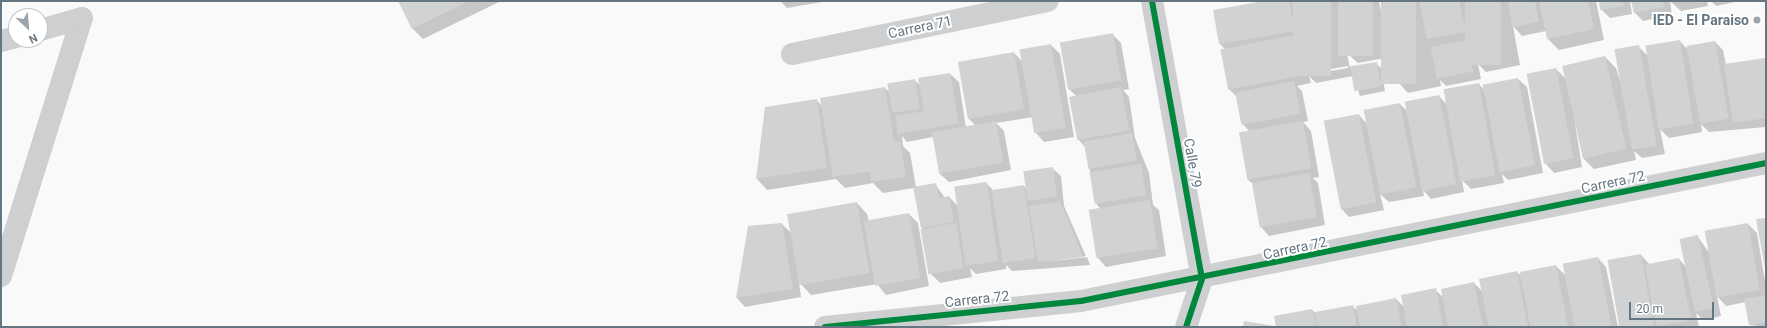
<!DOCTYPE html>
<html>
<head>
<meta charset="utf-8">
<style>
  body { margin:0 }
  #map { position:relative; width:1767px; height:328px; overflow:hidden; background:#f9f9f9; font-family:Roboto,sans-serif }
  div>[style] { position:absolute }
  .shadow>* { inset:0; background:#0003 }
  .building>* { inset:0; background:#d0d2d3; transform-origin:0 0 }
  .minor>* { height:22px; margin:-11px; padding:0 11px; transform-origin:11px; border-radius:11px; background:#cecfd0 }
  .cycleway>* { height:6px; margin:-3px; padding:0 3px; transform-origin:3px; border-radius:3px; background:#00873e }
  .dots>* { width:11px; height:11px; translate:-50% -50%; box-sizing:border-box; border:2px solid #fff; border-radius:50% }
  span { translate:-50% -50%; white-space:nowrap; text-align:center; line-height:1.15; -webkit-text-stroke:4px #fff; paint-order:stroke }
  .poi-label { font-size:14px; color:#657683; font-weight:700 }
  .right { translate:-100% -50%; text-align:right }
  .street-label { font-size:14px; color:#657683 }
  .frame { position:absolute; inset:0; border:2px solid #657683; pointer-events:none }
  .north { position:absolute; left:8px; top:8px; width:40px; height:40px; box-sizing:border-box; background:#fff; border:1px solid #c1c8cd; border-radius:50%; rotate:154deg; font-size:11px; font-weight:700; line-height:16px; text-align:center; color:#657683 }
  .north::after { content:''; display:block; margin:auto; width:14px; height:18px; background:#99a4ac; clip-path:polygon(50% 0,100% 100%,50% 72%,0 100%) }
  .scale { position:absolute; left:1629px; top:302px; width:85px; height:18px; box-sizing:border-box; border:2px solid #657683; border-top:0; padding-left:5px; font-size:12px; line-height:14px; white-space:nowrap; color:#657683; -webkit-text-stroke:3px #fff; paint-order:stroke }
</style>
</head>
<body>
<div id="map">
  <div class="shadow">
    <div style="clip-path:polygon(399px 1px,501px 1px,423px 39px,412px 28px)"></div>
    <div style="clip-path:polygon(780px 1px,822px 1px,822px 2px,787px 8px)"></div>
    <div style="clip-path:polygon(evenodd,1270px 1px,1291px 1px,1295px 5px,1294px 1px,1379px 1px,1390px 57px,1358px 63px,1349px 55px,1344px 40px,1350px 68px,1376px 64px,1381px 68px,1385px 91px,1360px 96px,1353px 76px,1316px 83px,1309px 76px,1311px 83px,1297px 86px,1302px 91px,1308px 121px,1303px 122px,1311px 131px,1319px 177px,1313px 178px,1318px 183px,1325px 225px,1269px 236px,1261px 227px,1253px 184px,1248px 180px,1250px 132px,1242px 123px,1237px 97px,1228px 88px,1225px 49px,1220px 44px,1270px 1px,1348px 66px,1348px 68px,1313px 74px,1313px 72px,1348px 66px)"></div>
    <div style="clip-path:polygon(evenodd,1382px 1px,1596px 1px,1604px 40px,1559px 50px,1548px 39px,1546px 31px,1522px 36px,1513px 26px,1520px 65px,1486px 72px,1478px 64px,1481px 79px,1446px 86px,1440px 80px,1441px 86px,1408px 93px,1398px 82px,1382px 1px,1473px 40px,1475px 50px,1466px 41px,1473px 40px)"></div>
    <div style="clip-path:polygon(1600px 1px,1630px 1px,1632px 14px,1610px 18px,1601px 9px)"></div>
    <div style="clip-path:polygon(1633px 1px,1670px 1px,1672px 15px,1643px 21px,1634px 12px)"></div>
    <div style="clip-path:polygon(1670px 1px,1707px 1px,1708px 6px,1681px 11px)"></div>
    <div style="clip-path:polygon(1711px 1px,1740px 1px,1716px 6px)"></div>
    <div style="clip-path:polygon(1113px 35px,1121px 43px,1129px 89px,1123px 90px,1129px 97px,1135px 138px,1149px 173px,1153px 205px,1159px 210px,1166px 256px,1106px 267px,1098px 258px,1090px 212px,1102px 210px,1097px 205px,1085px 147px,1077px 138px,1076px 96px,1069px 89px)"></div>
    <div style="clip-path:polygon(1680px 41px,1687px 49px,1715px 42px,1723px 50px,1726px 65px,1764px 59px,1766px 127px,1709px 132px,1701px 124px,1702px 132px,1669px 138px,1660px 129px,1665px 154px,1642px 158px,1634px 151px,1636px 160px,1594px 169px,1583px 158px,1574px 117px,1582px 167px,1554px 173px,1546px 164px,1529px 75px,1556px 69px,1566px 79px,1605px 57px,1616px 68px,1622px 87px,1638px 46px,1649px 57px)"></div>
    <div style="clip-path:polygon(1051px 45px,1060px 54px,1074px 137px,1044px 142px,1036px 133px,1033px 117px,996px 123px,1004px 131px,1011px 170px,949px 182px,940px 174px,933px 137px,907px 142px,902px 136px,903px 146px,910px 153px,916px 187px,935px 184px,945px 198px,949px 197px,958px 206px,986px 183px,994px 191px,1024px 186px,1027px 190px,1052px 168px,1061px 176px,1064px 206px,1086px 256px,1044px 262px,1087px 257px,1090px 265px,1012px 271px,1006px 265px,1006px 269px,976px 274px,970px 268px,972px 277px,940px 283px,931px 274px,914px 188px,883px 193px,873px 183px,845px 188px,836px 179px,767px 190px,757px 179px,816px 100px,823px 107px,885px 88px,890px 93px,914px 80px,921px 86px,950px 74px,959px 82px,966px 128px,976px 126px,968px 118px,1014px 53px,1023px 62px)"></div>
    <div style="clip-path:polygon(1518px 79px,1527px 87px,1543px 173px,1508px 180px,1502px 174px,1504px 183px,1471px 189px,1462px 180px,1464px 192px,1431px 199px,1423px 190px,1424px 196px,1389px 202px,1380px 194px,1384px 210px,1349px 217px,1341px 208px,1359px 115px,1367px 124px,1400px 104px,1408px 112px,1439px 96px,1448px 106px,1479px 84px,1484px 90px)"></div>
    <div style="clip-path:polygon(857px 203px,867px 214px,869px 222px,909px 214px,918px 223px,929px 286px,886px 295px,877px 284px,811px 295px,799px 282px,801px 297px,745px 307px,737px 298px,749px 227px,782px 224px,792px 234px)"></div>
    <div style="clip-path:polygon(1748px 224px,1757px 233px,1766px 287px,1766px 327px,1750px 325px,1746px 302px,1726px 306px,1717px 296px,1721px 316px,1703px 320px,1696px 313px,1699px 327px,1621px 327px,1641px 255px,1650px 265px,1679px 259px,1686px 267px,1698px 237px,1710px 254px)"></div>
    <div style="clip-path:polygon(1598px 258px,1606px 267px,1618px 327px,1277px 327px,1312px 310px,1315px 313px,1352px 306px,1358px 311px,1396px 299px,1404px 307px,1435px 290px,1443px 297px,1474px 283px,1483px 292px,1517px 272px,1522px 277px,1556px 266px,1567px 277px)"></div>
  </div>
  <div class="building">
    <div style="clip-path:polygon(398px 1px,469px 1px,412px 29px)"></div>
    <div style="clip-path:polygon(1264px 1px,1289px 1px,1295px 31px,1219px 44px,1213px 10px)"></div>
    <div style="left:1293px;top:1px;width:38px;height:75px"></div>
    <div style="left:1338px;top:1px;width:35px;height:55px"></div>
    <div style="left:1381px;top:1px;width:35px;height:83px"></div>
    <div style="clip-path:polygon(1419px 1px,1459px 1px,1466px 32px,1427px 39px)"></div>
    <div style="left:1465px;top:1px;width:36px;height:64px"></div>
    <div style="clip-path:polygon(1508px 1px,1535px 1px,1539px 22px,1512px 27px)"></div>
    <div style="clip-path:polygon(1539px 1px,1588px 1px,1594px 29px,1547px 39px)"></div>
    <div style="clip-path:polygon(1599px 1px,1623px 1px,1624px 6px,1600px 10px)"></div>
    <div style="clip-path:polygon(1631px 1px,1663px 1px,1664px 7px,1634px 13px)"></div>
    <div style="left:1113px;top:33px;width:48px;height:54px;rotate:80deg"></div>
    <div style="left:1295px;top:35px;width:41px;height:76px;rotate:79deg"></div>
    <div style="left:1467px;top:40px;width:32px;height:37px;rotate:79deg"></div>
    <div style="left:1680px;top:40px;width:85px;height:35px;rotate:81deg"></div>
    <div style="left:1715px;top:41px;width:79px;height:29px;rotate:80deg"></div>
    <div style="left:1051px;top:44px;width:85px;height:32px;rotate:80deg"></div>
    <div style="left:1639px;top:45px;width:102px;height:25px;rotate:80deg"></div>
    <div style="left:1014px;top:52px;width:58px;height:57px;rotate:80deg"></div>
    <div style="left:1605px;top:56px;width:95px;height:44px;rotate:77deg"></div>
    <div style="clip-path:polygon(1765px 58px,1766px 118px,1733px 123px,1724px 64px)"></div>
    <div style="left:1377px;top:62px;width:25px;height:27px;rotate:81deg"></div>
    <div style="left:1556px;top:68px;width:92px;height:30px;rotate:79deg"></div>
    <div style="clip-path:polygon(950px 73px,959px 123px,898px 134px,895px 116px,924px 111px,918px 78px)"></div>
    <div style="left:1518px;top:78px;width:89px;height:36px;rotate:79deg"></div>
    <div style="left:915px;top:79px;width:30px;height:28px;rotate:81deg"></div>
    <div style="left:1294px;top:81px;width:33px;height:60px;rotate:79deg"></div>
    <div style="left:1479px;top:83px;width:94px;height:36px;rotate:80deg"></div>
    <div style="clip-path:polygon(885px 87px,894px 142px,900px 141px,906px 177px,871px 182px,870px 171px,833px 177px,820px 98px)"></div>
    <div style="left:1121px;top:87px;width:44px;height:53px;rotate:79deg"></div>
    <div style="left:1439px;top:95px;width:91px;height:35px;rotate:79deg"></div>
    <div style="clip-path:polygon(817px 99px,827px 168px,756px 179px,765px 107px)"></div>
    <div style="left:1400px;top:103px;width:86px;height:37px;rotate:79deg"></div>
    <div style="left:1359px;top:114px;width:90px;height:36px;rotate:79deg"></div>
    <div style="left:996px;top:121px;width:42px;height:65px;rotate:80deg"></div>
    <div style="left:1303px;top:121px;width:48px;height:65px;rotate:80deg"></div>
    <div style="left:1132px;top:133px;width:28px;height:49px;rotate:80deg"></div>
    <div style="left:1141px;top:164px;width:32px;height:52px;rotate:81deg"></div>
    <div style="left:1053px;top:167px;width:30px;height:30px;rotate:82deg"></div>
    <div style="left:1309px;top:173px;width:45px;height:58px;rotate:80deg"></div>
    <div style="left:987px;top:182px;width:80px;height:33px;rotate:82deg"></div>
    <div style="clip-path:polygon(936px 183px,939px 198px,949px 196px,954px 222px,921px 228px,913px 187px)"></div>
    <div style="left:1024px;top:185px;width:74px;height:33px;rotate:81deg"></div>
    <div style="left:1150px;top:200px;width:49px;height:62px;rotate:81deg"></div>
    <div style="clip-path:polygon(1060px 201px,1083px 257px,1038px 262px,1029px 206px)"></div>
    <div style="left:857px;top:202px;width:72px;height:71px;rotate:80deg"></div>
    <div style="left:909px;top:213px;width:66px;height:46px;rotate:80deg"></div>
    <div style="clip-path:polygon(1766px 218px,1766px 268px,1765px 268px,1756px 219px)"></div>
    <div style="clip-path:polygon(782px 223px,793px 289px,736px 298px,748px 226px)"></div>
    <div style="left:956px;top:223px;width:46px;height:36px;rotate:80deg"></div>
    <div style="left:1748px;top:223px;width:68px;height:44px;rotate:80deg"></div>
    <div style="left:1698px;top:235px;width:75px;height:19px;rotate:78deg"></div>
    <div style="left:1641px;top:254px;width:74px;height:34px;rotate:80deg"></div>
    <div style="left:1598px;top:257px;width:71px;height:36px;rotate:79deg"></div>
    <div style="left:1679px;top:258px;width:63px;height:35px;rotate:79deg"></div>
    <div style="left:1556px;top:265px;width:63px;height:37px;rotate:79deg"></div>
    <div style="clip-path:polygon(1517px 271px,1528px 327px,1489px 327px,1479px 279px)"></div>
    <div style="clip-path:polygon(1474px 282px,1483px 327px,1448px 327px,1441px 289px)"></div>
    <div style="clip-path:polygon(1436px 288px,1443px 327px,1407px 327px,1401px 295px)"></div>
    <div style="clip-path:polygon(1766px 295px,1766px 322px,1749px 325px,1744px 299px)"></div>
    <div style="clip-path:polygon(1396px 298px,1402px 327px,1360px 327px,1356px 306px)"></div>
    <div style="clip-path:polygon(1353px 305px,1357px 327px,1317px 327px,1315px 312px)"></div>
    <div style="clip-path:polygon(1312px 309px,1316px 327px,1276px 327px,1274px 316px)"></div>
    <div style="clip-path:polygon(1244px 321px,1275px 326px,1275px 327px,1243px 327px)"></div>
  </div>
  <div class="minor">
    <div style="left:1152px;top:1px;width:282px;rotate:79.8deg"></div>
    <div style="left:1202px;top:279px;width:51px;rotate:108.4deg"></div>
    <div style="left:1px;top:41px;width:16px;rotate:-15deg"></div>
    <div style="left:792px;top:54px;width:261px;rotate:-11.7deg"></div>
    <div style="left:1px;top:276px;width:270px;rotate:-72.6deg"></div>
    <div style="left:82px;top:18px;width:44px;rotate:164.1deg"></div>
    <div style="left:825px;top:327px;width:257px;rotate:-5.8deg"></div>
    <div style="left:1081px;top:301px;width:699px;rotate:-11.39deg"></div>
  </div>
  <div class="cycleway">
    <div style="left:1152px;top:1px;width:282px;rotate:79.8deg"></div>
    <div style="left:1202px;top:279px;width:51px;rotate:108.4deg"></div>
    <div style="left:825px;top:327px;width:257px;rotate:-5.8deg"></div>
    <div style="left:1081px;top:301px;width:699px;rotate:-11.39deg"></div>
  </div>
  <div class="dots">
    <div style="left:1757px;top:20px;background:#99a4ac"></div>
  </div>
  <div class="poi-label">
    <span class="right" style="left:1749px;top:20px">IED - El Paraiso</span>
  </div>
  <div class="street-label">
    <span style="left:920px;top:27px;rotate:-12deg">Carrera 71</span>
    <span style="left:1193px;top:163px;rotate:80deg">Calle 79</span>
    <span style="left:1613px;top:182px;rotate:-12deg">Carrera 72</span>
    <span style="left:1295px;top:248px;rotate:-12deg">Carrera 72</span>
    <span style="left:977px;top:299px;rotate:-6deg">Carrera 72</span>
  </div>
  <div class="frame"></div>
  <div class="north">N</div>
  <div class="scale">20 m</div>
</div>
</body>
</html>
